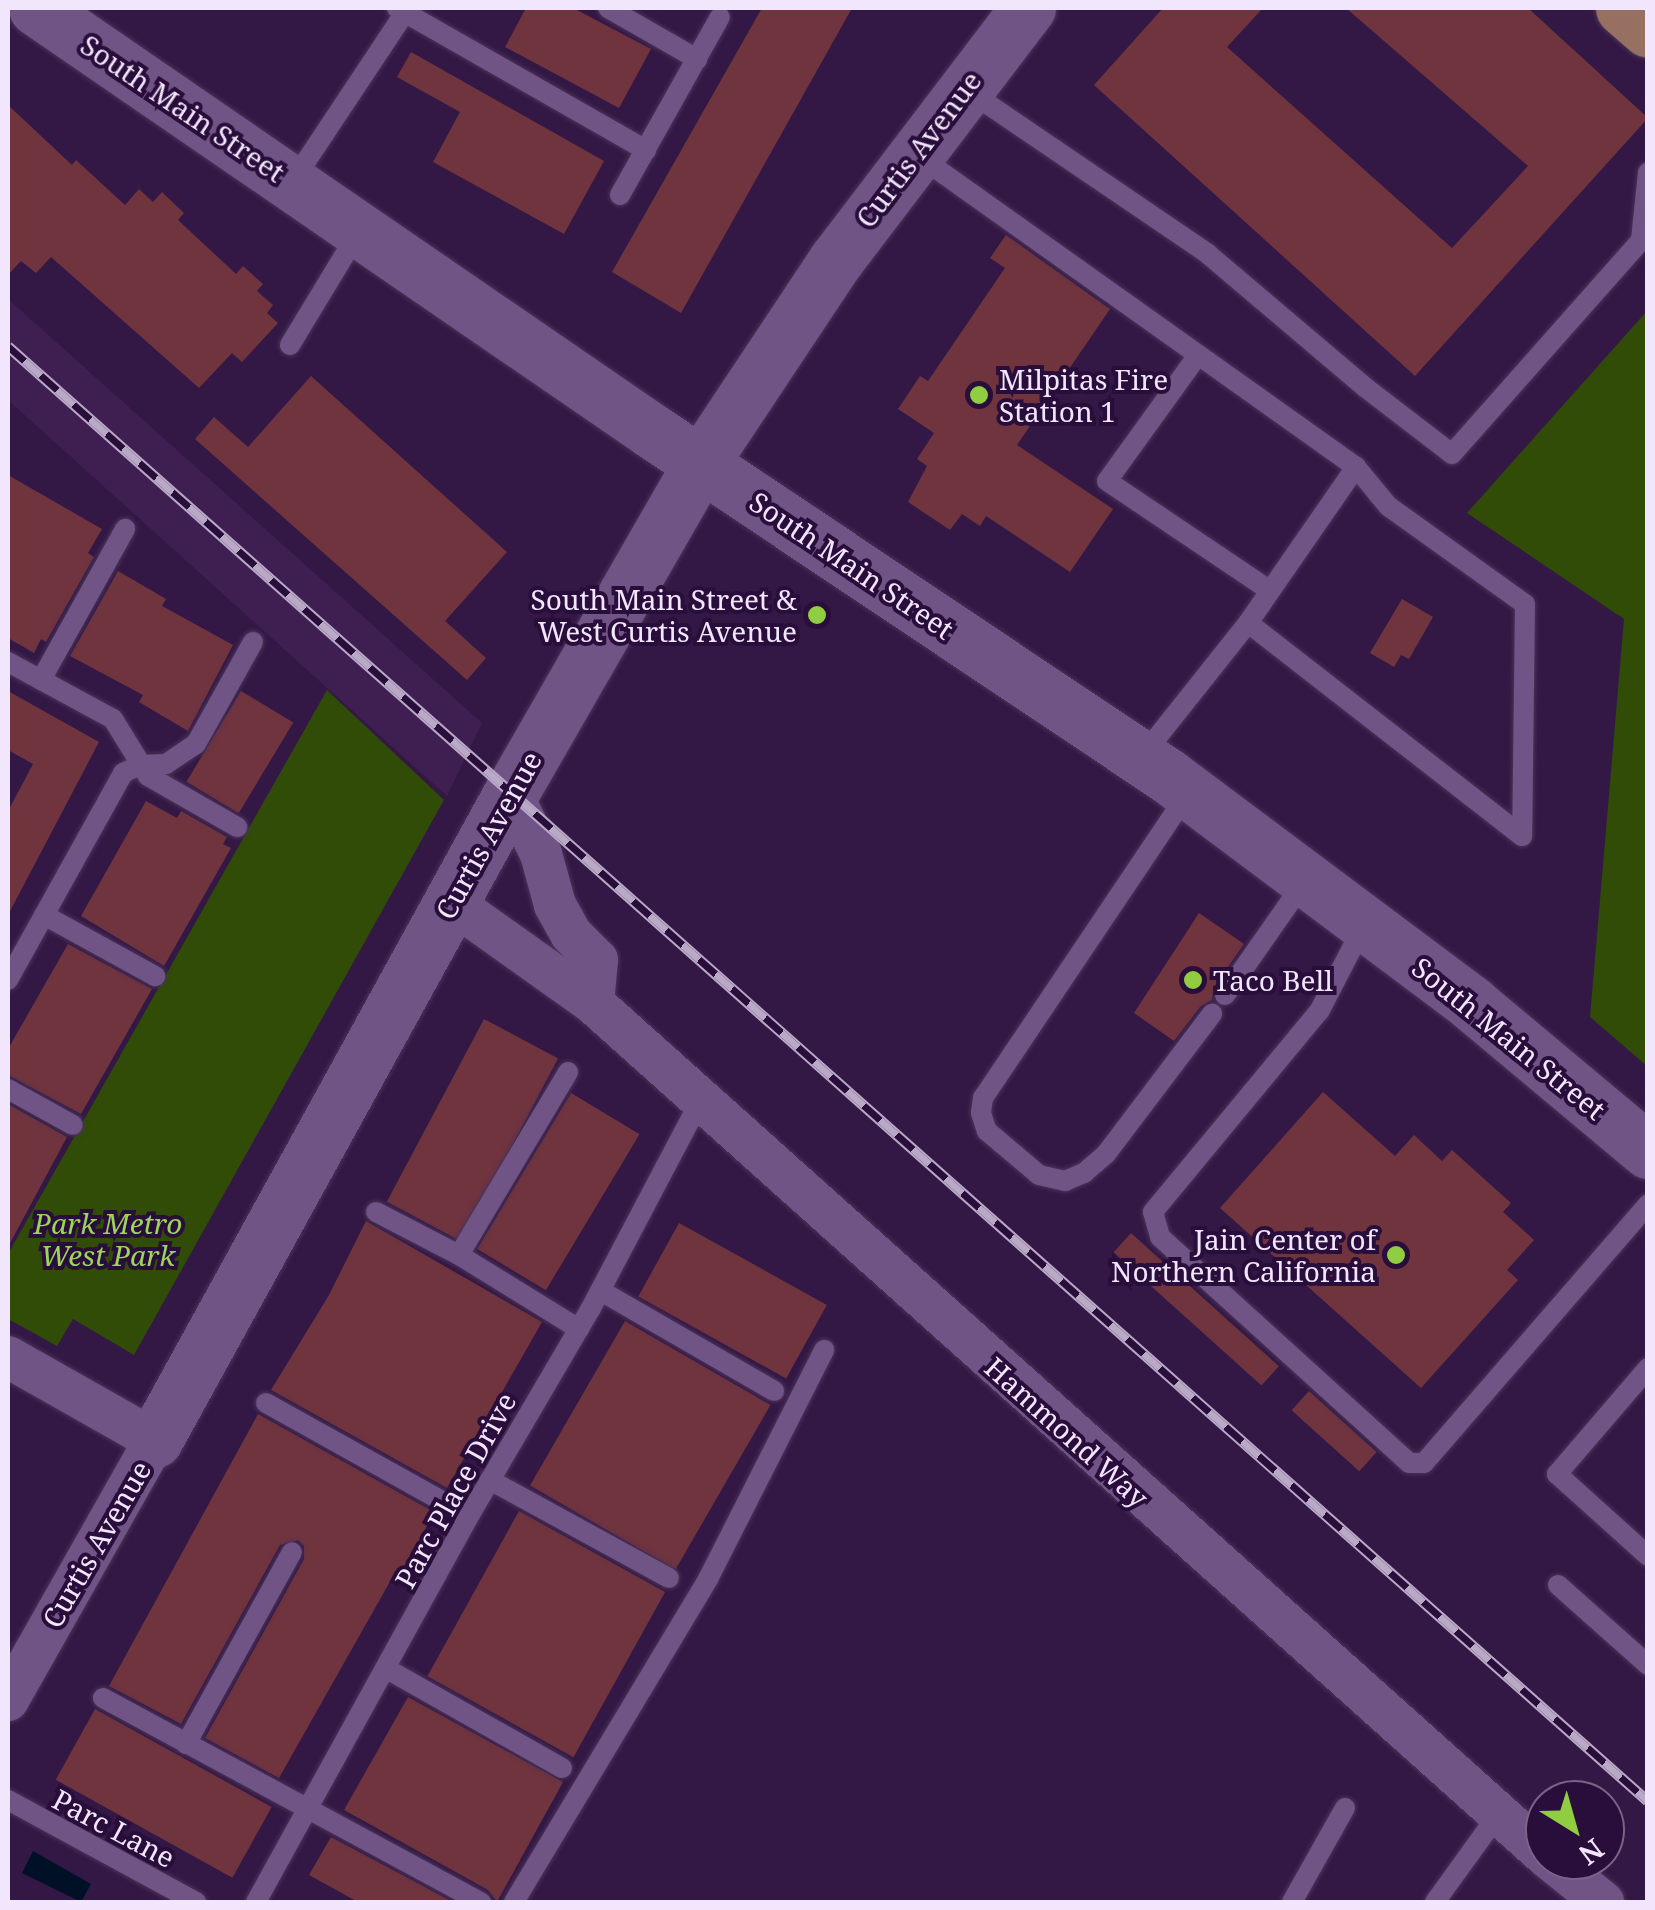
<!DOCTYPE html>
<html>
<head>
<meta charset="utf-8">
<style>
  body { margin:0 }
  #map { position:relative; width:1655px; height:1910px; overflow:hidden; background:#331845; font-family:"Noto Serif",serif }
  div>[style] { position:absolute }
  .built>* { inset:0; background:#3f1f52 }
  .green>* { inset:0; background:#304c07 }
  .water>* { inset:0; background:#001127 }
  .building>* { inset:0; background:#70343f; transform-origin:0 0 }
  .roads { filter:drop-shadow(0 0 2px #4a3358) drop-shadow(0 0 2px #4a3358) }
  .lane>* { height:20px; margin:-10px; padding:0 10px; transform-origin:10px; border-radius:10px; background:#715486 }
  .street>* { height:42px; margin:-21px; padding:0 21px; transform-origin:21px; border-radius:21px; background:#715486 }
  .secondary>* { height:55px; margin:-27.5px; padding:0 27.5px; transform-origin:27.5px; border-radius:27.5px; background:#715486 }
  .primary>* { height:55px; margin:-27.5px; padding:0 27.5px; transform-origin:27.5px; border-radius:27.5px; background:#977062 }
  .rail>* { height:11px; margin-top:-5.5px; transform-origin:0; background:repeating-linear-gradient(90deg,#290d3a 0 22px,#b9a9c7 0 44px); box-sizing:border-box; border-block:2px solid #b9a9c7 }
  .dots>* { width:28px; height:28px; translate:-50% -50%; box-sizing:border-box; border:5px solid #290d3a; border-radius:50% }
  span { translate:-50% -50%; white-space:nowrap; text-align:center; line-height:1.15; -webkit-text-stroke:8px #290d3a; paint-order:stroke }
  .street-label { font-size:28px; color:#f2e6fd }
  .poi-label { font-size:28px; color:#f2e6fd }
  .left { translate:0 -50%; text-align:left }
  .right { translate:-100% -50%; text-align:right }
  .park-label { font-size:28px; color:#9dd559; font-style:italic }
  .frame { position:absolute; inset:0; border:10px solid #f2e6fd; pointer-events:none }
  .north { position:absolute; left:1525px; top:1780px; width:100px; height:100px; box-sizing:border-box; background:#290d3a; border:2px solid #796488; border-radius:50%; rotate:143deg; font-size:28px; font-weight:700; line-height:40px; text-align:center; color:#f2e6fd }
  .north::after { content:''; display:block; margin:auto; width:35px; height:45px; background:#90cd40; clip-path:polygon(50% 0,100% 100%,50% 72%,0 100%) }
</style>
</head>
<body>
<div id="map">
  <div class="built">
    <div style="clip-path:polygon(8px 299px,482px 723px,447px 796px,8px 400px)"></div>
  </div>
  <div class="green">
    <div style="clip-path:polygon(1647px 311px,1647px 1066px,1590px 1017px,1624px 619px,1467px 513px)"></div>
    <div style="clip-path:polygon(327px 690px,444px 800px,134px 1355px,73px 1319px,57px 1346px,8px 1319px,8px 1254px)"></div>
  </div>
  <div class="water">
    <div style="clip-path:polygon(33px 1851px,91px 1884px,81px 1902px,22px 1873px)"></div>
  </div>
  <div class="building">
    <div style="clip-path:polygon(526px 8px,573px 8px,651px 49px,619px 108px,505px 47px)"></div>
    <div style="clip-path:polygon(762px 8px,852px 8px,681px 313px,612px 272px)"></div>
    <div style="clip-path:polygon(1163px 8px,1263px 8px,1227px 47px,1452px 248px,1528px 166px,1346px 8px,1528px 8px,1648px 118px,1415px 376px,1094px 85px)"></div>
    <div style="clip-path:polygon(411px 52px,604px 161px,564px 234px,433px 162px,460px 112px,397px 77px)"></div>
    <div style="clip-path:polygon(8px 105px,72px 165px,76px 160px,125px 205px,139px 189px,153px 202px,162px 192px,184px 213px,178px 220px,236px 274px,243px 266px,263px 284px,257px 291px,273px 305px,267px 313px,278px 323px,242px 362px,232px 353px,199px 388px,51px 257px,36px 273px,21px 261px,8px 275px)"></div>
    <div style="clip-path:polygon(1006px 235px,1110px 309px,1017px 445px,1113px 509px,1070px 572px,986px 516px,980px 526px,962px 514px,950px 530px,908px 502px,927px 466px,917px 459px,934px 433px,898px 409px,920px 376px,928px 381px,1005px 268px,990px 258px)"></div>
    <div style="clip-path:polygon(311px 376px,507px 552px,445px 621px,486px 658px,467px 680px,195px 439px,214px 417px,248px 447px)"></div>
    <div style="clip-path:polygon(8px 475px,102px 529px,88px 553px,94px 557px,46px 642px,41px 639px,34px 653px,8px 638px)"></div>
    <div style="clip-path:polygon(118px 571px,166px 599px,162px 606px,233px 645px,188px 731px,139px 702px,143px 695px,70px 656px)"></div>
    <div style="clip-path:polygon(1402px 599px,1433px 617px,1409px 659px,1401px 655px,1394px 667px,1370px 653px)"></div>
    <div style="clip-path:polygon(8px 691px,99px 742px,8px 915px,8px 811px,33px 764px,8px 750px)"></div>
    <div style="left:241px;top:691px;width:61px;height:106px;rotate:31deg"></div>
    <div style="clip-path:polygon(146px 801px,177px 818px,181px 811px,227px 837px,223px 844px,231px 848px,164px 966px,81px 916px)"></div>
    <div style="clip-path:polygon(1199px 913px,1244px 944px,1214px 987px,1212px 1000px,1201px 1006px,1174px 1041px,1134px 1013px)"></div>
    <div style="clip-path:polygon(68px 944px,152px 989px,81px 1114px,8px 1075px,8px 1049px)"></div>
    <div style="left:484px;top:1019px;width:84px;height:207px;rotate:28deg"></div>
    <div style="clip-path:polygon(1323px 1092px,1395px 1156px,1414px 1135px,1442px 1161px,1452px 1150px,1511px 1203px,1503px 1212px,1534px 1240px,1507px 1270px,1518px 1280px,1421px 1388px,1220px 1208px)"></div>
    <div style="left:571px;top:1093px;width:80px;height:182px;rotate:31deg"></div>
    <div style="clip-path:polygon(8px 1104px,67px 1137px,8px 1247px)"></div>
    <div style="clip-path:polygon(366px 1221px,542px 1322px,447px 1488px,271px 1390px,329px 1295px)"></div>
    <div style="left:679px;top:1223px;width:169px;height:84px;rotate:29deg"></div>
    <div style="left:1131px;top:1233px;width:199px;height:26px;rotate:42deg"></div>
    <div style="left:625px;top:1321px;width:168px;height:190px;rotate:30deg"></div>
    <div style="left:1309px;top:1391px;width:91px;height:26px;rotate:42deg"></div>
    <div style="clip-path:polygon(258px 1414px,434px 1512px,398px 1582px,392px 1578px,279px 1778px,205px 1738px,304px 1559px,304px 1546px,298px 1540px,280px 1545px,181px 1724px,109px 1686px)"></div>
    <div style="left:519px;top:1511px;width:167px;height:189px;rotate:29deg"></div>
    <div style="clip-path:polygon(408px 1697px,563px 1782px,497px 1902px,488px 1890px,344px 1810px)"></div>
    <div style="left:95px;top:1709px;width:202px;height:81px;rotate:29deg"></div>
    <div style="clip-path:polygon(331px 1837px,453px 1902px,358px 1902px,309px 1875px)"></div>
  </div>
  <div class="roads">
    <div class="lane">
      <div style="left:397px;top:8px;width:287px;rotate:29.7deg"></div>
      <div style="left:608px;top:8px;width:103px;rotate:29.8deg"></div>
      <div style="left:970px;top:92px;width:288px;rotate:34.2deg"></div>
      <div style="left:1208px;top:254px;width:207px;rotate:40.3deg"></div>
      <div style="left:1366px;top:388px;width:108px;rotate:37.5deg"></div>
      <div style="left:1452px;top:454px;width:286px;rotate:-48.5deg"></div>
      <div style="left:1641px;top:240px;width:68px;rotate:-84.1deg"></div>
      <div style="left:920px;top:157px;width:535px;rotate:35.41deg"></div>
      <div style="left:1356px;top:467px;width:50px;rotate:50.6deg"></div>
      <div style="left:1388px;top:506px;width:168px;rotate:35.6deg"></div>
      <div style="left:1525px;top:604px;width:232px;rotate:90.7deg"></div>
      <div style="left:1522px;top:836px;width:347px;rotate:-142.1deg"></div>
      <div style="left:293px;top:181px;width:208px;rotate:-56.4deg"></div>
      <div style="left:620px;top:195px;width:204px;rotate:-60.7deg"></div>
      <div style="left:290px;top:345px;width:133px;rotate:-58.8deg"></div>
      <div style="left:1198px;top:355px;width:155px;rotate:125.8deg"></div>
      <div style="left:1107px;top:481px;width:194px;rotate:33.9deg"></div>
      <div style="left:8px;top:662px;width:119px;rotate:28.5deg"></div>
      <div style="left:113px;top:719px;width:67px;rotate:58.4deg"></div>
      <div style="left:148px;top:776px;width:103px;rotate:29.8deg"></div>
      <div style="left:41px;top:680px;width:173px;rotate:-60.9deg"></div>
      <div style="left:1143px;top:755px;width:169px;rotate:-51.5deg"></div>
      <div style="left:1248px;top:623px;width:190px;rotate:-55.3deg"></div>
      <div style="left:1188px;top:793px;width:367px;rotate:123.9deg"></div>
      <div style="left:983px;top:1098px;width:15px;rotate:98deg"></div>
      <div style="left:981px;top:1113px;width:19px;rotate:72deg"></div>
      <div style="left:987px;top:1131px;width:68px;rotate:40.2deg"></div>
      <div style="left:1039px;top:1175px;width:27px;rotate:13deg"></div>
      <div style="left:1065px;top:1181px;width:21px;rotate:-23deg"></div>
      <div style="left:1084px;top:1173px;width:29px;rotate:-41deg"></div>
      <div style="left:1106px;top:1154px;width:176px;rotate:-52.9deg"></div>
      <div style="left:44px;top:915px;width:127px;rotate:28.8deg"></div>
      <div style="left:1364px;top:925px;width:96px;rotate:117.4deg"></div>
      <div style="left:1320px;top:1010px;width:262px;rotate:129.6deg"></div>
      <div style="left:1153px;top:1212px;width:26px;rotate:74deg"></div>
      <div style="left:1160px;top:1237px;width:336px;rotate:42.2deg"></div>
      <div style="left:1409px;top:1463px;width:15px"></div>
      <div style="left:1424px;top:1463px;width:342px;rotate:-49.1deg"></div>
      <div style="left:8px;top:980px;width:237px;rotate:-60.9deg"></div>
      <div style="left:123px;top:773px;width:19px;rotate:-25deg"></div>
      <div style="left:140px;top:765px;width:26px;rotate:-2deg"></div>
      <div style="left:166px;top:764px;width:36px;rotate:-34deg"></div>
      <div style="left:196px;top:744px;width:117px;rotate:-60.8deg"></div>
      <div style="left:1225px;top:995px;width:138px;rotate:-55deg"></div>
      <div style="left:8px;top:1089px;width:74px;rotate:29deg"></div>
      <div style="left:376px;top:1212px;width:93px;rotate:27.4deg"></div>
      <div style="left:459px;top:1255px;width:141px;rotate:31.7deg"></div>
      <div style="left:459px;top:1255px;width:213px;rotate:-59.2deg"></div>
      <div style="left:601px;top:1291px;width:200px;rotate:30deg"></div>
      <div style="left:1648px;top:1368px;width:140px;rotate:130.6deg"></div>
      <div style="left:1557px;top:1474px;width:122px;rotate:42deg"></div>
      <div style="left:266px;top:1403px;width:232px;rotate:29.1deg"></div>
      <div style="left:490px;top:1480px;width:204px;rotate:28.7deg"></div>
      <div style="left:1558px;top:1585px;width:120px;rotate:41.6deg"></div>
      <div style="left:387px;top:1669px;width:201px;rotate:29.5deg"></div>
      <div style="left:103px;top:1698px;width:430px;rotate:28.4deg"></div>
      <div style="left:186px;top:1744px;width:219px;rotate:-61.1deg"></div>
      <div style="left:8px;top:1800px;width:214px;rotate:28.5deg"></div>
      <div style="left:256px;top:1902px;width:441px;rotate:-61.1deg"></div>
      <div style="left:469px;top:1516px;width:241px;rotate:-59.6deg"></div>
      <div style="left:591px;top:1308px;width:232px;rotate:-62.2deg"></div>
      <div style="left:514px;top:1902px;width:377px;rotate:-59deg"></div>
      <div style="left:708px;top:1579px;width:257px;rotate:-63.1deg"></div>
      <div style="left:1292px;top:1902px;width:108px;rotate:-60.6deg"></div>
      <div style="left:1435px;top:1902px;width:106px;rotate:-54.2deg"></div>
    </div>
    <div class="street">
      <div style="left:511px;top:793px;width:68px;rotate:63.8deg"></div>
      <div style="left:541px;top:854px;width:53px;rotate:74.6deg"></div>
      <div style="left:555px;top:905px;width:33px;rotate:61deg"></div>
      <div style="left:571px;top:934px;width:37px;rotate:45deg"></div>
      <div style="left:597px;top:960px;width:43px;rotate:95.3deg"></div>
      <div style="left:451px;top:902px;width:174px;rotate:35.4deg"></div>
      <div style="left:593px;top:1003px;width:1278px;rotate:41.83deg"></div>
      <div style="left:8px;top:1357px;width:169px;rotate:29.5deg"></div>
      <div style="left:155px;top:1440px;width:299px;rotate:119.5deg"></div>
      <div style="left:1551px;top:1860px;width:67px;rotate:38.9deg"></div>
    </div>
    <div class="secondary">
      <div style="left:36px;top:8px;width:747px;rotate:34.48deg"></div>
      <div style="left:652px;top:431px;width:621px;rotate:33.77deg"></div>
      <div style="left:1168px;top:776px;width:379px;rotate:36.8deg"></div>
      <div style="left:1471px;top:1003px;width:231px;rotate:39.9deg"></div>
      <div style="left:155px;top:1440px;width:738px;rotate:-61.18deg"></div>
      <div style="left:511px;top:793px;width:381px;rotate:-60.1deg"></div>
      <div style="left:701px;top:463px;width:244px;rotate:-56.4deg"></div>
      <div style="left:836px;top:260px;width:317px;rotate:-52.7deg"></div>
    </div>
    <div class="primary">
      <div style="left:1623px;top:8px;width:33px;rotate:41deg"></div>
    </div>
  </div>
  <div class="rail">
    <div style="left:8px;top:346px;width:2192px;rotate:41.58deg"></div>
  </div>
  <div class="dots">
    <div style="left:979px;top:395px;background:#90cd40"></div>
    <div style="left:817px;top:615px;background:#90cd40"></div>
    <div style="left:1193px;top:980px;background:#90cd40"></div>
    <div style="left:1396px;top:1255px;background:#90cd40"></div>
  </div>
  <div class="street-label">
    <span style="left:183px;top:108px;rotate:34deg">South Main Street</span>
    <span style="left:918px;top:149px;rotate:-53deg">Curtis Avenue</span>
    <span style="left:852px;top:565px;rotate:34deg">South Main Street</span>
    <span style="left:488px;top:835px;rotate:-61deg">Curtis Avenue</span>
    <span style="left:1509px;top:1038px;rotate:39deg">South Main Street</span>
    <span style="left:1067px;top:1432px;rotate:42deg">Hammond Way</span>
    <span style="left:455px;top:1490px;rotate:-61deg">Parc Place Drive</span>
    <span style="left:96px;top:1544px;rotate:-60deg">Curtis Avenue</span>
    <span style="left:114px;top:1828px;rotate:28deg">Parc Lane</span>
  </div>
  <div class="poi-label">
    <span class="left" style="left:999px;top:395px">Milpitas Fire<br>Station 1</span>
    <span class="right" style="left:797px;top:615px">South Main Street &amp;<br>West Curtis Avenue</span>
    <span class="left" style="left:1213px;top:980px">Taco Bell</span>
    <span class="right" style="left:1376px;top:1255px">Jain Center of<br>Northern California</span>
  </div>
  <div class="park-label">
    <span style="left:108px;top:1239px">Park Metro<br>West Park</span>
  </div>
  <div class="frame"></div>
  <div class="north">N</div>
</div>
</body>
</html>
